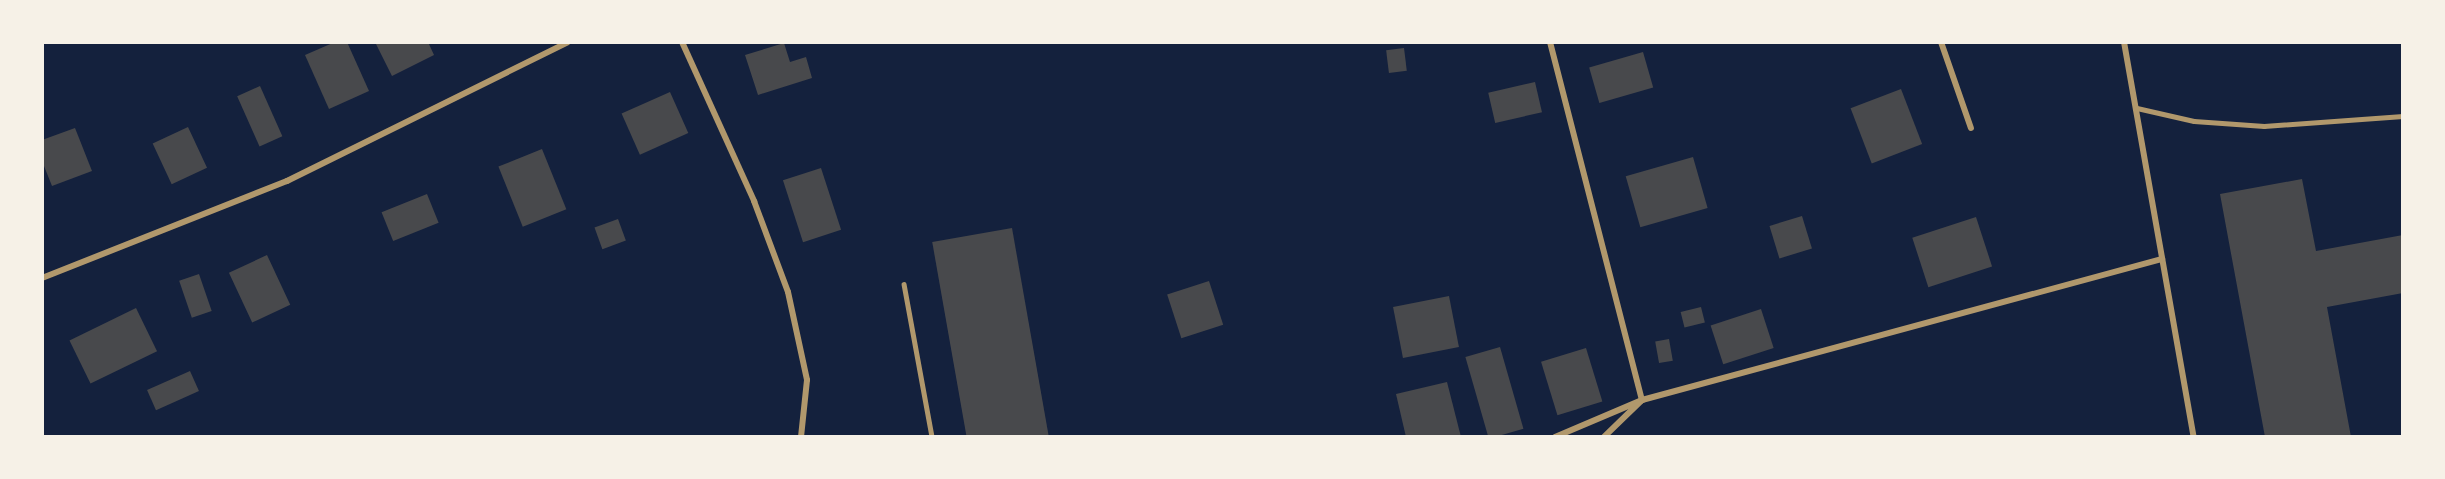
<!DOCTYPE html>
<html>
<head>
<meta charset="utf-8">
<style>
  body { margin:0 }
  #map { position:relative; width:2445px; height:479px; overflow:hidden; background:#14213d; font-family:"Golos Text",sans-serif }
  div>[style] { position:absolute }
  .building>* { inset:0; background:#48494c; transform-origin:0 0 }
  .service>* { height:4.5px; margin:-2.25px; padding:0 2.25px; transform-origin:2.25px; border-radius:2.25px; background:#b1986c }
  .minor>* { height:6px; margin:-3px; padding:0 3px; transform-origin:3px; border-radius:3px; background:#b1986c }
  span { translate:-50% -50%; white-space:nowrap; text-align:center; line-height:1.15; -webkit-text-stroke:5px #f6f1e7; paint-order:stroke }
  .frame { position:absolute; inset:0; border:44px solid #f6f1e7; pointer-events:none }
</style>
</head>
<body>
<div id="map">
  <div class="building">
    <div style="clip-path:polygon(335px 42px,347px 42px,369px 91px,329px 109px,305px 55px)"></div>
    <div style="clip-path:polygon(375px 42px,428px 42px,434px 55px,392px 76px)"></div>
    <div style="clip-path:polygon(784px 43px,790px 62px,806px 57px,812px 78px,758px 95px,745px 55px)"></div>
    <div style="left:1404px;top:48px;width:23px;height:18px;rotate:83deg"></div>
    <div style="left:1643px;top:52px;width:37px;height:56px;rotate:74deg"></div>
    <div style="left:1535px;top:82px;width:31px;height:48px;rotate:77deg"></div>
    <div style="left:260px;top:86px;width:55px;height:25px;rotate:66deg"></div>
    <div style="left:1901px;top:89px;width:59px;height:54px;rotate:69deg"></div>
    <div style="left:670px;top:92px;width:45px;height:53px;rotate:66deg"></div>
    <div style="left:188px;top:127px;width:45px;height:39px;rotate:65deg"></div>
    <div style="clip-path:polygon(75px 128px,92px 171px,52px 186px,42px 161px,42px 140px)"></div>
    <div style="left:542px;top:149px;width:65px;height:47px;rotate:68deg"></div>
    <div style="left:1693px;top:157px;width:53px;height:70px;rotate:74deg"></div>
    <div style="left:821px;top:168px;width:65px;height:40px;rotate:72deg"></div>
    <div style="clip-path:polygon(2302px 179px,2316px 251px,2403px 235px,2403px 293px,2327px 307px,2351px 437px,2265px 437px,2220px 194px)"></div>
    <div style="left:427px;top:194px;width:31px;height:49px;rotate:68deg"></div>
    <div style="left:1802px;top:216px;width:34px;height:34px;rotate:73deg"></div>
    <div style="left:1976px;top:217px;width:52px;height:67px;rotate:72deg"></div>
    <div style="left:618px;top:219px;width:23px;height:25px;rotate:70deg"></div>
    <div style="left:1012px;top:228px;width:212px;height:81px;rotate:80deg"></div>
    <div style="left:267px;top:255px;width:55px;height:42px;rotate:65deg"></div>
    <div style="left:199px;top:274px;width:39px;height:21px;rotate:71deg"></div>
    <div style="left:1209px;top:281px;width:46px;height:44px;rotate:72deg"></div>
    <div style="left:1449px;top:296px;width:52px;height:57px;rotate:79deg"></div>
    <div style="left:1701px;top:307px;width:16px;height:21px;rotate:76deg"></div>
    <div style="left:136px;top:308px;width:48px;height:74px;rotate:64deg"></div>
    <div style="left:1761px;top:309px;width:41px;height:53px;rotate:72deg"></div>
    <div style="left:1669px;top:339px;width:22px;height:14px;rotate:80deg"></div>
    <div style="left:1500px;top:347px;width:85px;height:36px;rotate:74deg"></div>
    <div style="left:1586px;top:348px;width:56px;height:47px;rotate:73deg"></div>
    <div style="left:190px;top:371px;width:22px;height:47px;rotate:66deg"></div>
    <div style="clip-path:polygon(1447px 382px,1461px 437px,1406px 437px,1396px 394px)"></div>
  </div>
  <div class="service">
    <div style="left:2137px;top:108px;width:58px;rotate:12.8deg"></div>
    <div style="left:2194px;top:121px;width:70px;rotate:4.1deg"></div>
    <div style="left:2264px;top:126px;width:139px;rotate:-4.1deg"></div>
    <div style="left:904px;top:284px;width:156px;rotate:79.6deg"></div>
  </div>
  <div class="minor">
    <div style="left:682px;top:42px;width:175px;rotate:65.6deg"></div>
    <div style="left:754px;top:201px;width:97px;rotate:69.5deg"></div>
    <div style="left:788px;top:292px;width:90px;rotate:77.8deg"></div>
    <div style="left:807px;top:380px;width:57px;rotate:96deg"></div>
    <div style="left:1550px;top:42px;width:370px;rotate:75.6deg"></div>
    <div style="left:1642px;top:400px;width:53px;rotate:135.8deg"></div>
    <div style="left:1941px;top:42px;width:91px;rotate:70.8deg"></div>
    <div style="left:2124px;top:42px;width:401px;rotate:80deg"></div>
    <div style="left:42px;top:278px;width:264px;rotate:-21.6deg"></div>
    <div style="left:287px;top:181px;width:313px;rotate:-26.3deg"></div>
    <div style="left:1555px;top:437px;width:95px;rotate:-23deg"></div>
    <div style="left:1642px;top:400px;width:539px;rotate:-15.17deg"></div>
  </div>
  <div class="frame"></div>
</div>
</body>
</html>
